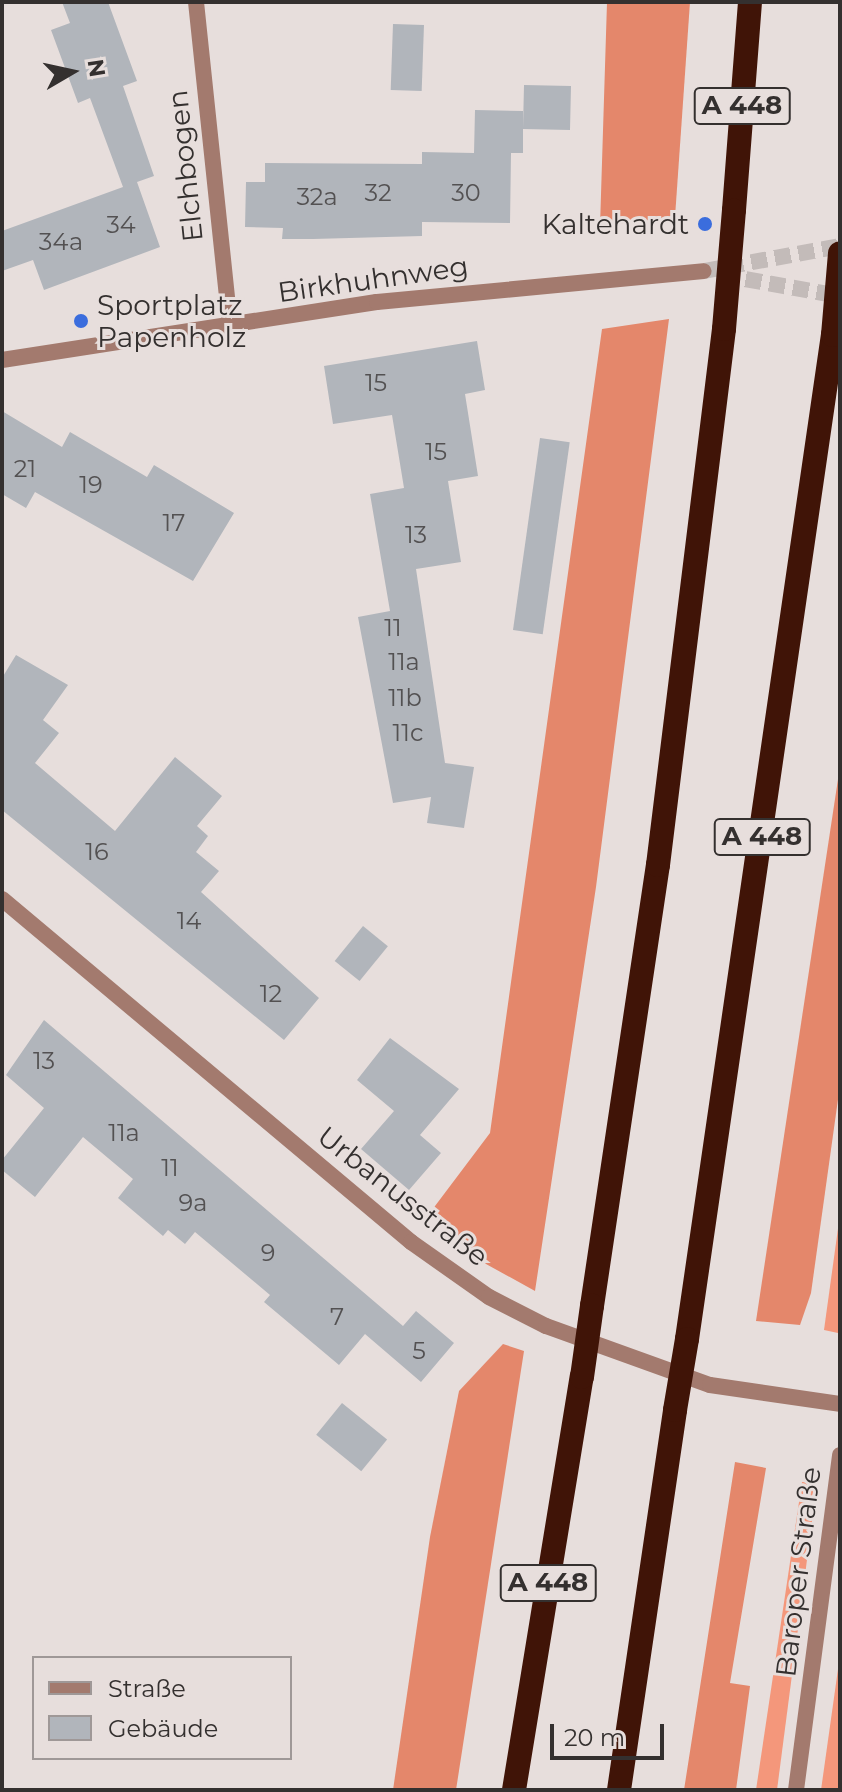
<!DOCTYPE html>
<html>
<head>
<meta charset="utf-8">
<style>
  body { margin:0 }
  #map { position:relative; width:842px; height:1792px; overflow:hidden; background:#e7dedc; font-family:Montserrat,sans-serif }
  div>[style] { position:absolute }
  .green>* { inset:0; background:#f4977b }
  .forest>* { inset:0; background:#e4876b }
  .building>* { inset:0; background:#b1b5bb; transform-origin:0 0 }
  .street-tunnel>* { height:16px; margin-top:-8px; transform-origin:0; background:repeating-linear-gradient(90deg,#c3bbb9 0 16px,transparent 0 24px) }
  .street>* { height:16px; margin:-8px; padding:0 8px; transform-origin:8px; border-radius:8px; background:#a37a6e }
  .highway>* { height:24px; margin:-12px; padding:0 12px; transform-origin:12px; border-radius:12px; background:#401407 }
  .highway-bridge>* { height:24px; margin:-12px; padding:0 12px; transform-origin:12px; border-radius:12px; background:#401407 }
  .dots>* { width:22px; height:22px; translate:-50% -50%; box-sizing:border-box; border:4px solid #e7dedc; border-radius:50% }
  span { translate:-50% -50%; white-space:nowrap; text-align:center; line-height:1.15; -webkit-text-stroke:6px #e7dedc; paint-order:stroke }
  .number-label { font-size:24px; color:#535152 }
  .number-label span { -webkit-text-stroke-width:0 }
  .shield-label span { padding:2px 6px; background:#e7dedc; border:2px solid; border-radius:6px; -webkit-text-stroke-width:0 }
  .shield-label { font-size:26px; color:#34302f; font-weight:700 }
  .street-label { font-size:28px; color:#34302f }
  .poi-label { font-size:28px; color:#34302f }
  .right { translate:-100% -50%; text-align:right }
  .left { translate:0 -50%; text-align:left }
  .frame { position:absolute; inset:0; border:4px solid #34302f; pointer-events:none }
  .legend { position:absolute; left:32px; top:1656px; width:260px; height:104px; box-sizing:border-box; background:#e7dedc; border:2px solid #9f9897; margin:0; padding:10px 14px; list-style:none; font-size:24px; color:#34302f }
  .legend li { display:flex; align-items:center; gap:16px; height:40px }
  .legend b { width:40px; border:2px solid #9f9897 }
  .north { position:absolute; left:32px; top:32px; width:80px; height:80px; -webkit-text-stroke:6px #e7dedc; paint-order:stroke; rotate:81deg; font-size:22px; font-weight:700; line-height:32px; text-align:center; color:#34302f }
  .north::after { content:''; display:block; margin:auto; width:28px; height:36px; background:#34302f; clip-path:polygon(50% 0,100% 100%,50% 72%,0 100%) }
  .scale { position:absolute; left:550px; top:1724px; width:114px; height:36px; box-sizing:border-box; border:4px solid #34302f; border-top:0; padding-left:10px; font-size:24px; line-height:28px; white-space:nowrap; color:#34302f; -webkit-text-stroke:6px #e7dedc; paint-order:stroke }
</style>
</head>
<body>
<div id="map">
  <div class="green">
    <div style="clip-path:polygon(840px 1214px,840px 1318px,838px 1333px,824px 1330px)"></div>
    <div style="clip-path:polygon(802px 1482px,817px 1483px,777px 1790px,756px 1790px)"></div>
    <div style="clip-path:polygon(840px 1655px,840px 1790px,821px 1790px)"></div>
  </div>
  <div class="forest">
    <div style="clip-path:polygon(607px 2px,690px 2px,675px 217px,600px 226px)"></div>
    <div style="clip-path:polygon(669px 319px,596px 887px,535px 1291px,486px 1264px,432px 1210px,490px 1133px,602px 329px)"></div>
    <div style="clip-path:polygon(840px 766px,840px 1085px,811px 1293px,800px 1325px,756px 1321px)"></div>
    <div style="clip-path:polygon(503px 1344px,524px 1351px,456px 1790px,393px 1790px,430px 1537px,459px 1391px)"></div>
    <div style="clip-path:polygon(735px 1462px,766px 1468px,730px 1683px,750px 1686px,736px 1790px,684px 1790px)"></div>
  </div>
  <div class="building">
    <div style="clip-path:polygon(62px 2px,108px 2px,137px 81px,123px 86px,154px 176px,137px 182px,160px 247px,44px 290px,33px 260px,2px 271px,2px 231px,123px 187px,90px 98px,78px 103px,51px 30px,70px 23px)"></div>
    <div style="left:393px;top:24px;width:31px;height:66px;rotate:2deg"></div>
    <div style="clip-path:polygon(524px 85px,571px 86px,570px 130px,523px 129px,523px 153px,511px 153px,510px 223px,422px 222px,422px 236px,313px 239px,282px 239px,283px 228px,245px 227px,246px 182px,265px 182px,265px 163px,422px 164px,422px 152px,474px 153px,475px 110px,523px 111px,523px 128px)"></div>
    <div style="clip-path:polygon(477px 341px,485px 390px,465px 394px,478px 476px,448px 481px,461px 562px,416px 569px,445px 763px,474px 767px,464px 828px,427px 823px,431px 797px,393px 803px,358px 617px,390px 611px,370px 494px,404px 488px,392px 415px,333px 424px,324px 366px)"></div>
    <div style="clip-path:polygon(2px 411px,62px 447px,70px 432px,147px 477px,154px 465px,234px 513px,193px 581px,35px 492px,26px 508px,2px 494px)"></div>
    <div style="left:540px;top:438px;width:30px;height:194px;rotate:8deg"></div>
    <div style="clip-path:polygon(16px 655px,68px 685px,43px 720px,59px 733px,35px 763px,115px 831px,175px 757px,222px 796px,197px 826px,208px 836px,196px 852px,219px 871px,201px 892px,319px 998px,284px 1040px,2px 810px,2px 678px)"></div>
    <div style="left:363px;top:926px;width:32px;height:45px;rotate:39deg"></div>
    <div style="clip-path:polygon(44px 1020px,403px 1326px,416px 1311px,454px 1343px,421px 1382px,365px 1334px,339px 1365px,264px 1302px,270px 1295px,195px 1232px,185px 1244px,168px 1230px,163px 1236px,118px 1198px,133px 1179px,83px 1137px,35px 1197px,2px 1170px,2px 1160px,44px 1108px,6px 1075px)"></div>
    <div style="clip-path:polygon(390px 1038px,459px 1089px,420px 1135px,441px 1153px,409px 1190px,361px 1149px,394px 1111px,357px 1080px)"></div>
    <div style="left:342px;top:1403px;width:58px;height:41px;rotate:39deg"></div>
  </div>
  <div class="street-tunnel">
    <div style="left:704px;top:271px;width:138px;rotate:-10.4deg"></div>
    <div style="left:722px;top:275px;width:120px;rotate:10.1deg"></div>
  </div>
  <div class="street">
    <div style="left:196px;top:2px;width:324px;rotate:84deg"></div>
    <div style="left:2px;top:360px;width:379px;rotate:-8.8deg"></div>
    <div style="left:377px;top:302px;width:328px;rotate:-5.4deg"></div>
    <div style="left:2px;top:899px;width:534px;rotate:39.98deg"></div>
    <div style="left:411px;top:1242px;width:95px;rotate:35.2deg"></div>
    <div style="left:489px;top:1297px;width:64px;rotate:27deg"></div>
    <div style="left:546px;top:1326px;width:174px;rotate:19.8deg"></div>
    <div style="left:710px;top:1385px;width:131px;rotate:8.3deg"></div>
    <div style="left:796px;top:1790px;width:338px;rotate:-82.5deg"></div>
  </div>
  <div class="highway">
    <div style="left:734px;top:210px;width:209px;rotate:-85.6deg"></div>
    <div style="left:592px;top:1306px;width:446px;rotate:-81.5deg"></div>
    <div style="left:658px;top:865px;width:540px;rotate:-82.98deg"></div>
    <div style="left:687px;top:1339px;width:1015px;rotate:-81.73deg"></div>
    <div style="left:514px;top:1790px;width:419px;rotate:-80.7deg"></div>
    <div style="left:619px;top:1790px;width:384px;rotate:-81.6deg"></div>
  </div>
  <div class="highway-bridge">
    <div style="left:724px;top:329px;width:119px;rotate:-85.2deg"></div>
    <div style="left:833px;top:335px;width:82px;rotate:-85.1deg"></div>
    <div style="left:582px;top:1377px;width:72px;rotate:-82deg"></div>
    <div style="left:675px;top:1410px;width:72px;rotate:-80.4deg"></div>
  </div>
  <div class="dots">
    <div style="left:705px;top:224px;background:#3b6ddd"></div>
    <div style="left:81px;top:321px;background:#3b6ddd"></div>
  </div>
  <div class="number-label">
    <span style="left:378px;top:193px">32</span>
    <span style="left:466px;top:193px">30</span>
    <span style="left:317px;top:197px">32a</span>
    <span style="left:121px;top:225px">34</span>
    <span style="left:61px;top:242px">34a</span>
    <span style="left:376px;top:383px">15</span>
    <span style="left:436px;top:452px">15</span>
    <span style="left:25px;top:469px">21</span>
    <span style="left:91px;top:485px">19</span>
    <span style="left:174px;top:523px">17</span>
    <span style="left:416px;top:535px">13</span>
    <span style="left:393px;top:628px">11</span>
    <span style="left:404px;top:662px">11a</span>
    <span style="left:405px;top:698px">11b</span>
    <span style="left:408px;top:733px">11c</span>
    <span style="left:97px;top:852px">16</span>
    <span style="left:189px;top:921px">14</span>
    <span style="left:271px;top:994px">12</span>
    <span style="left:44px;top:1061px">13</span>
    <span style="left:124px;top:1133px">11a</span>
    <span style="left:170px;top:1168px">11</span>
    <span style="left:193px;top:1203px">9a</span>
    <span style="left:268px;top:1253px">9</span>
    <span style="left:337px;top:1317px">7</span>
    <span style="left:419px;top:1351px">5</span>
  </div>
  <div class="shield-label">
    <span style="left:742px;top:106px">A 448</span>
    <span style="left:762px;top:837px">A 448</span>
    <span style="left:548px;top:1583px">A 448</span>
  </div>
  <div class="street-label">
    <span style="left:185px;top:166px;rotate:-96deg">Elchbogen</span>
    <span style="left:373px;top:279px;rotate:-8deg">Birkhuhnweg</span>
    <span style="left:403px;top:1196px;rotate:38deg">Urbanusstraße</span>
    <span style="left:798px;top:1572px;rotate:-83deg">Baroper Straße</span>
  </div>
  <div class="poi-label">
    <span class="right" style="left:689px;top:224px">Kaltehardt</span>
    <span class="left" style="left:97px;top:321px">Sportplatz<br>Papenholz</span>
  </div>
  <div class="frame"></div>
  <ul class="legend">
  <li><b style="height:10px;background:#a37a6e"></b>Straße</li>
  <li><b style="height:22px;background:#b1b5bb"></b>Gebäude</li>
  </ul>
  <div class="north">N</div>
  <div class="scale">20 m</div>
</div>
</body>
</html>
